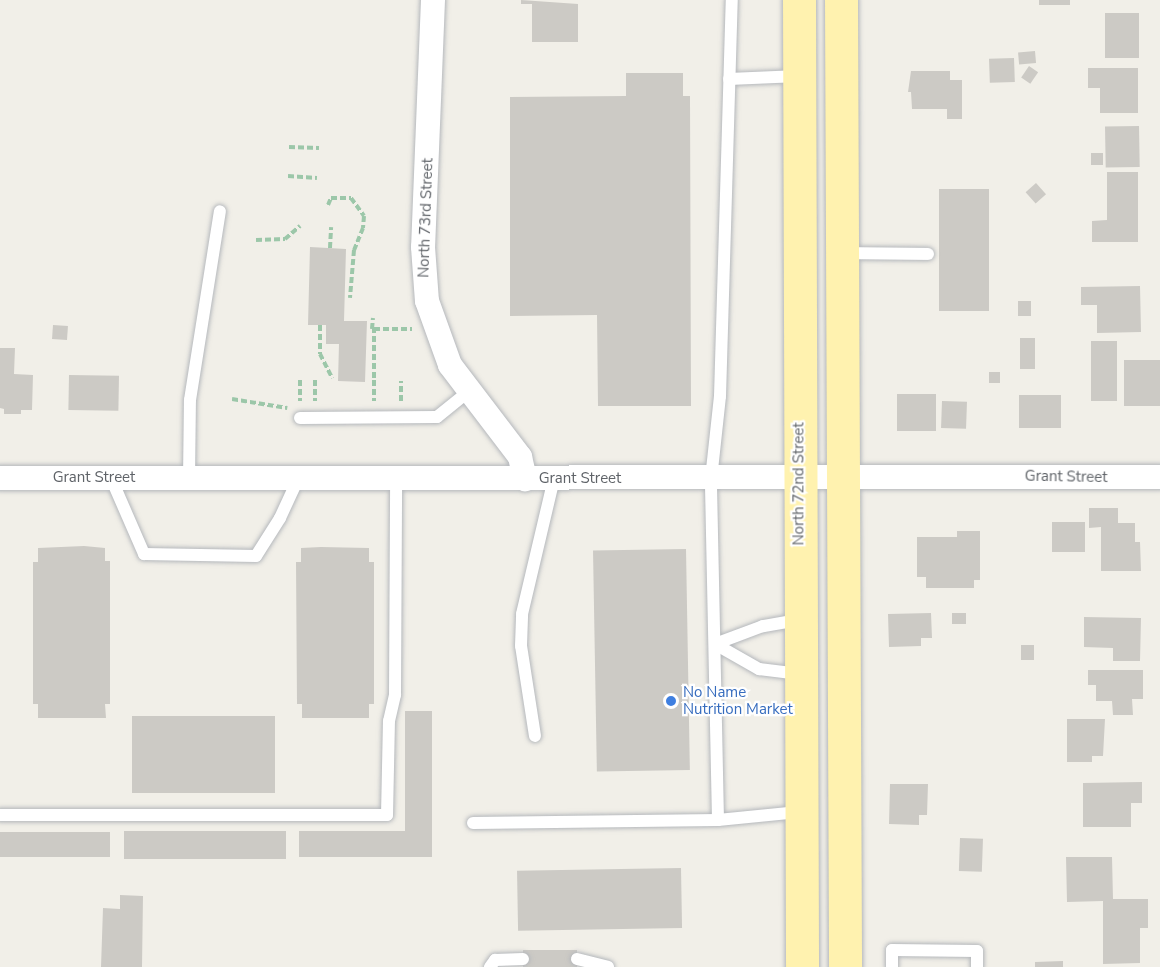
<!DOCTYPE html>
<html>
<head>
<meta charset="utf-8">
<style>
  body { margin:0 }
  #map { position:relative; width:1160px; height:967px; overflow:hidden; background:#f1efe8; font-family:"Nunito Sans",sans-serif }
  div>[style] { position:absolute }
  .building>* { inset:0; background:#cccac5; transform-origin:0 0 }
  .path>* { height:4px; margin-top:-2px; transform-origin:0; background:repeating-linear-gradient(90deg,#9cc7a9 0 6px,transparent 0 9px) }
  .roads { filter:drop-shadow(0 0 2px #b5b8bc) drop-shadow(0 0 2px #b5b8bc) }
  .lane>* { height:12px; margin:-6px; padding:0 6px; transform-origin:6px; border-radius:6px; background:#fff }
  .street>* { height:24px; margin:-12px; padding:0 12px; transform-origin:12px; border-radius:12px; background:#fff }
  .primary>* { height:33px; margin:-16.5px; padding:0 16.5px; transform-origin:16.5px; border-radius:16.5px; background:#fff2af }
  .dots>* { width:16px; height:16px; translate:-50% -50%; box-sizing:border-box; border:3px solid #fff; border-radius:50% }
  span { translate:-50% -50%; white-space:nowrap; text-align:center; line-height:1.15; -webkit-text-stroke:4.5px #fff; paint-order:stroke }
  .street-label { font-size:15px; color:#5f6368 }
  .shop-label { font-size:15px; color:#366cbe }
  .left { translate:0 -50%; text-align:left }
</style>
</head>
<body>
<div id="map">
  <div class="building">
    <div style="clip-path:polygon(521px 0,578px 4px,578px 42px,532px 42px,532px 4px,521px 4px)"></div>
    <div style="left:1039px;top:0;width:31px;height:5px"></div>
    <div style="left:1105px;top:13px;width:34px;height:45px"></div>
    <div style="left:1035px;top:51px;width:12px;height:17px;rotate:85deg"></div>
    <div style="left:1014px;top:58px;width:24px;height:25px;rotate:88deg"></div>
    <div style="left:1029px;top:66px;width:11px;height:14px;rotate:34deg"></div>
    <div style="clip-path:polygon(1088px 68px,1138px 68px,1138px 113px,1100px 113px,1100px 88px,1088px 88px)"></div>
    <div style="clip-path:polygon(911px 71px,950px 71px,950px 80px,962px 80px,962px 119px,947px 119px,947px 109px,912px 109px,911px 92px,908px 92px)"></div>
    <div style="clip-path:polygon(626px 73px,683px 73px,683px 96px,690px 96px,691px 406px,598px 406px,597px 315px,510px 316px,510px 97px,626px 96px)"></div>
    <div style="left:1139px;top:126px;width:41px;height:34px;rotate:89deg"></div>
    <div style="left:1091px;top:153px;width:12px;height:12px"></div>
    <div style="clip-path:polygon(1107px 172px,1138px 172px,1138px 242px,1092px 242px,1092px 221px,1107px 220px)"></div>
    <div style="left:1036px;top:183px;width:15px;height:14px;rotate:48deg"></div>
    <div style="left:939px;top:189px;width:50px;height:122px"></div>
    <div style="clip-path:polygon(310px 247px,346px 249px,344px 321px,367px 321px,365px 382px,338px 381px,339px 344px,326px 344px,326px 325px,308px 325px)"></div>
    <div style="clip-path:polygon(1140px 286px,1141px 332px,1097px 333px,1097px 305px,1081px 305px,1081px 287px)"></div>
    <div style="left:1018px;top:301px;width:13px;height:15px"></div>
    <div style="left:53px;top:325px;width:15px;height:14px;rotate:4deg"></div>
    <div style="left:1020px;top:338px;width:15px;height:31px"></div>
    <div style="left:1091px;top:341px;width:26px;height:60px"></div>
    <div style="clip-path:polygon(0 348px,15px 348px,14px 374px,33px 375px,32px 410px,21px 410px,21px 414px,4px 414px,4px 409px,0 408px)"></div>
    <div style="left:1160px;top:360px;width:46px;height:36px;rotate:90deg"></div>
    <div style="left:989px;top:372px;width:11px;height:11px"></div>
    <div style="left:69px;top:375px;width:50px;height:35px;rotate:1deg"></div>
    <div style="left:897px;top:394px;width:39px;height:37px"></div>
    <div style="left:1019px;top:395px;width:42px;height:33px"></div>
    <div style="left:942px;top:401px;width:25px;height:27px;rotate:2deg"></div>
    <div style="clip-path:polygon(1089px 508px,1118px 508px,1118px 523px,1135px 523px,1135px 542px,1140px 542px,1141px 571px,1101px 571px,1101px 527px,1089px 528px)"></div>
    <div style="left:1052px;top:522px;width:33px;height:30px"></div>
    <div style="clip-path:polygon(957px 531px,980px 531px,980px 580px,974px 580px,974px 588px,926px 588px,926px 577px,917px 577px,917px 537px,957px 537px)"></div>
    <div style="clip-path:polygon(84px 546px,105px 548px,105px 561px,110px 561px,110px 704px,105px 704px,106px 718px,38px 718px,38px 704px,33px 704px,33px 562px,38px 562px,38px 548px)"></div>
    <div style="clip-path:polygon(321px 547px,369px 548px,369px 562px,374px 562px,374px 704px,369px 704px,369px 718px,302px 718px,302px 704px,297px 704px,296px 562px,301px 562px,301px 548px)"></div>
    <div style="left:686px;top:549px;width:221px;height:93px;rotate:89deg"></div>
    <div style="clip-path:polygon(931px 613px,932px 638px,921px 638px,921px 646px,889px 647px,888px 614px)"></div>
    <div style="left:952px;top:613px;width:14px;height:11px"></div>
    <div style="clip-path:polygon(1084px 617px,1141px 618px,1140px 661px,1113px 661px,1113px 648px,1084px 647px)"></div>
    <div style="left:1021px;top:645px;width:13px;height:15px"></div>
    <div style="clip-path:polygon(1088px 670px,1143px 670px,1143px 699px,1132px 699px,1133px 715px,1113px 715px,1112px 701px,1096px 701px,1096px 685px,1088px 685px)"></div>
    <div style="clip-path:polygon(405px 711px,432px 711px,432px 857px,299px 857px,299px 831px,405px 831px)"></div>
    <div style="left:132px;top:716px;width:143px;height:77px"></div>
    <div style="clip-path:polygon(1067px 719px,1105px 719px,1103px 756px,1092px 756px,1092px 762px,1067px 762px)"></div>
    <div style="clip-path:polygon(1142px 782px,1142px 803px,1131px 803px,1131px 827px,1083px 827px,1083px 783px)"></div>
    <div style="clip-path:polygon(890px 784px,928px 784px,927px 815px,919px 815px,919px 825px,889px 824px)"></div>
    <div style="left:124px;top:831px;width:162px;height:28px"></div>
    <div style="left:0;top:832px;width:110px;height:25px"></div>
    <div style="left:960px;top:838px;width:23px;height:33px;rotate:2deg"></div>
    <div style="clip-path:polygon(1066px 857px,1112px 857px,1113px 899px,1148px 899px,1148px 928px,1140px 928px,1140px 963px,1103px 964px,1103px 901px,1067px 902px)"></div>
    <div style="left:681px;top:868px;width:60px;height:164px;rotate:89deg"></div>
    <div style="clip-path:polygon(120px 895px,143px 896px,142px 967px,101px 967px,103px 908px,120px 909px)"></div>
    <div style="left:523px;top:950px;width:54px;height:17px"></div>
    <div style="clip-path:polygon(1063px 961px,1063px 967px,1035px 967px,1035px 962px)"></div>
  </div>
  <div class="path">
    <div style="left:289px;top:147px;width:30px;rotate:2deg"></div>
    <div style="left:288px;top:176px;width:29px;rotate:4deg"></div>
    <div style="left:328px;top:205px;width:8px;rotate:-67deg"></div>
    <div style="left:331px;top:198px;width:20px"></div>
    <div style="left:351px;top:198px;width:22px;rotate:54deg"></div>
    <div style="left:364px;top:216px;width:12px;rotate:95deg"></div>
    <div style="left:363px;top:228px;width:24px;rotate:112deg"></div>
    <div style="left:354px;top:250px;width:48px;rotate:94.8deg"></div>
    <div style="left:256px;top:240px;width:29px;rotate:-2deg"></div>
    <div style="left:285px;top:239px;width:20px;rotate:-41deg"></div>
    <div style="left:330px;top:248px;width:21px;rotate:-87deg"></div>
    <div style="left:320px;top:325px;width:29px;rotate:90deg"></div>
    <div style="left:320px;top:354px;width:27px;rotate:63deg"></div>
    <div style="left:372px;top:329px;width:11px;rotate:-85deg"></div>
    <div style="left:374px;top:378px;width:49px;rotate:-90deg"></div>
    <div style="left:374px;top:329px;width:38px"></div>
    <div style="left:300px;top:380px;width:21px;rotate:90deg"></div>
    <div style="left:315px;top:380px;width:21px;rotate:90deg"></div>
    <div style="left:374px;top:380px;width:21px;rotate:90deg"></div>
    <div style="left:232px;top:399px;width:56px;rotate:9.3deg"></div>
    <div style="left:401px;top:401px;width:20px;rotate:-90deg"></div>
  </div>
  <div class="roads">
    <div class="lane">
      <div style="left:729px;top:79px;width:70px;rotate:-2.5deg"></div>
      <div style="left:844px;top:253px;width:84px;rotate:0.7deg"></div>
      <div style="left:300px;top:418px;width:137px;rotate:-0.4deg"></div>
      <div style="left:437px;top:417px;width:40px;rotate:-39deg"></div>
      <div style="left:111px;top:478px;width:83px;rotate:66.5deg"></div>
      <div style="left:144px;top:554px;width:112px;rotate:1deg"></div>
      <div style="left:256px;top:556px;width:45px;rotate:-57.7deg"></div>
      <div style="left:280px;top:518px;width:43px;rotate:-65.2deg"></div>
      <div style="left:189px;top:478px;width:78px;rotate:-89.3deg"></div>
      <div style="left:190px;top:400px;width:191px;rotate:-81deg"></div>
      <div style="left:798px;top:620px;width:36px;rotate:170deg"></div>
      <div style="left:763px;top:626px;width:51px;rotate:159.4deg"></div>
      <div style="left:715px;top:644px;width:51px;rotate:29.6deg"></div>
      <div style="left:759px;top:669px;width:41px;rotate:7deg"></div>
      <div style="left:535px;top:736px;width:91px;rotate:-98.8deg"></div>
      <div style="left:521px;top:646px;width:32px;rotate:-88deg"></div>
      <div style="left:522px;top:614px;width:139px;rotate:-76.7deg"></div>
      <div style="left:0;top:815px;width:387px"></div>
      <div style="left:387px;top:815px;width:94px;rotate:-88.8deg"></div>
      <div style="left:389px;top:721px;width:27px;rotate:-77deg"></div>
      <div style="left:395px;top:695px;width:216px;rotate:-89.7deg"></div>
      <div style="left:718px;top:820px;width:81px;rotate:-5.6deg"></div>
      <div style="left:473px;top:823px;width:245px;rotate:-0.7deg"></div>
      <div style="left:718px;top:820px;width:341px;rotate:-91.2deg"></div>
      <div style="left:711px;top:479px;width:83px;rotate:-83.8deg"></div>
      <div style="left:720px;top:396px;width:396px;rotate:-88.3deg"></div>
      <div style="left:577px;top:959px;width:32px;rotate:14deg"></div>
      <div style="left:490px;top:967px;width:9px;rotate:-54deg"></div>
      <div style="left:495px;top:960px;width:28px;rotate:-2deg"></div>
      <div style="left:892px;top:967px;width:17px;rotate:-90deg"></div>
      <div style="left:892px;top:950px;width:85px;rotate:0.7deg"></div>
      <div style="left:977px;top:951px;width:16px;rotate:90deg"></div>
    </div>
    <div class="street">
      <div style="left:433px;top:0;width:247px;rotate:92.3deg"></div>
      <div style="left:423px;top:247px;width:54px;rotate:85.8deg"></div>
      <div style="left:427px;top:301px;width:68px;rotate:70.2deg"></div>
      <div style="left:450px;top:365px;width:116px;rotate:52.7deg"></div>
      <div style="left:520px;top:457px;width:23px;rotate:77deg"></div>
      <div style="left:0;top:478px;width:1160px;rotate:-0.05deg"></div>
    </div>
    <div class="primary">
      <div style="left:799px;top:0;width:967px;rotate:89.82deg"></div>
      <div style="left:841px;top:0;width:967px;rotate:89.76deg"></div>
    </div>
  </div>
  <div class="dots">
    <div style="left:671px;top:701px;background:#3f7fe0"></div>
  </div>
  <div class="street-label">
    <span style="left:426px;top:218px;rotate:-88deg">North 73rd Street</span>
    <span style="left:1066px;top:477px;rotate:1deg">Grant Street</span>
    <span style="left:94px;top:478px">Grant Street</span>
    <span style="left:580px;top:479px">Grant Street</span>
    <span style="left:799px;top:484px;rotate:-90deg">North 72nd Street</span>
  </div>
  <div class="shop-label">
    <span class="left" style="left:683px;top:701px">No Name<br>Nutrition Market</span>
  </div>
</div>
</body>
</html>
